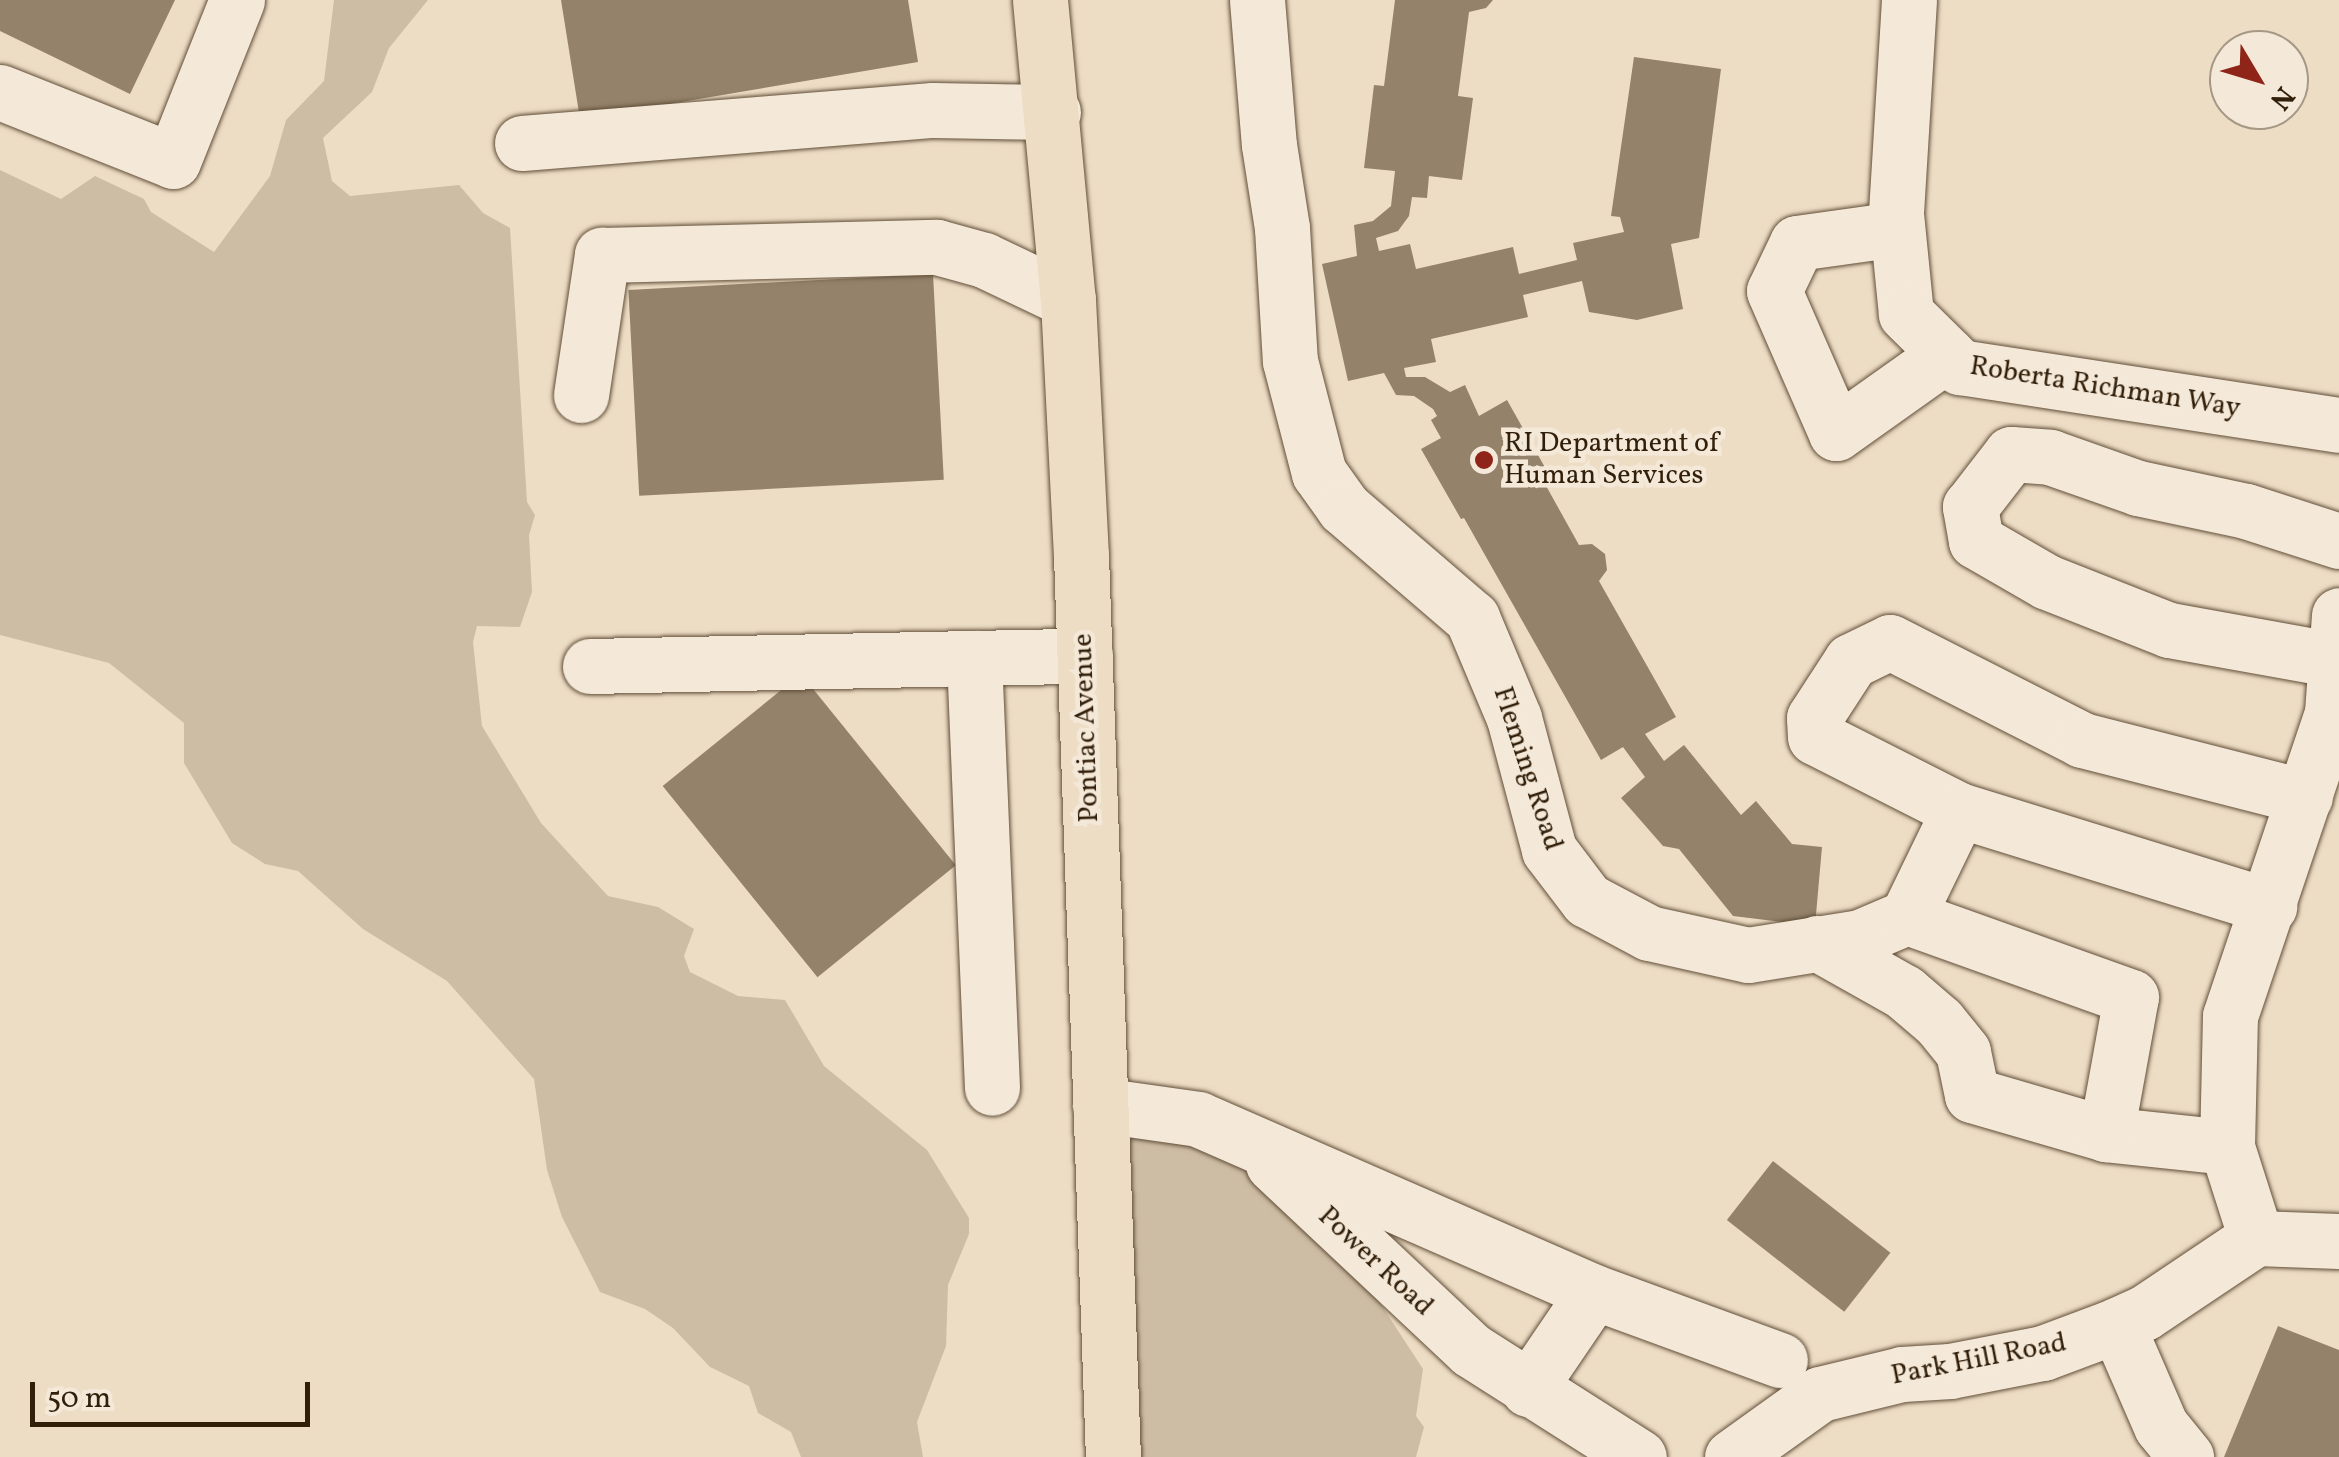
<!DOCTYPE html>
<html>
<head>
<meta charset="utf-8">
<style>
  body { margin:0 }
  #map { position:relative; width:2339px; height:1457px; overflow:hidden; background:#eeddc5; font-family:Vollkorn,serif }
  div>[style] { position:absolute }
  .green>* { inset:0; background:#cebda5 }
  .building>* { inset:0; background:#94826b; transform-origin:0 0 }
  .roads { filter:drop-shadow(0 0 2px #614e38) drop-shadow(0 0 2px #614e38) }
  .minor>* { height:55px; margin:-27.5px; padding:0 27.5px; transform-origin:27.5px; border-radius:27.5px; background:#f4e9d9 }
  .major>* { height:55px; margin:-27.5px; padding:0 27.5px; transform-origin:27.5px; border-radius:27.5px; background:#eeddc5 }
  .dots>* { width:28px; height:28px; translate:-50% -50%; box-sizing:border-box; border:5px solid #f4e9d9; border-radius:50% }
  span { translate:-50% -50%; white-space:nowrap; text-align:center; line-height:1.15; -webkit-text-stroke:9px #f4e9d9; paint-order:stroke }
  .street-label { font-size:28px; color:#321f09 }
  .poi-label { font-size:28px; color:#321f09 }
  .left { translate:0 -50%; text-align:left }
  .north { position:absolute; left:2209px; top:30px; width:100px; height:100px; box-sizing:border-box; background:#f4e9d9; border:2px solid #a69886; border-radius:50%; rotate:128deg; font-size:28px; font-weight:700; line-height:40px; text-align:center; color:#321f09 }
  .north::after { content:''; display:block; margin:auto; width:35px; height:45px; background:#8f2418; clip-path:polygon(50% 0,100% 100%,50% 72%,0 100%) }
  .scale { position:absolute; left:30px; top:1382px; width:280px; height:45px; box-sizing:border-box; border:5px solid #321f09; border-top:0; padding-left:12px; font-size:30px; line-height:35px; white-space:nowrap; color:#321f09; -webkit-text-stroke:8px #f4e9d9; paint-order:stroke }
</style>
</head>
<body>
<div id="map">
  <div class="green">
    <div style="clip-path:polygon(334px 0,428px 0,389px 48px,372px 92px,323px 138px,332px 181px,350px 196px,459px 185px,483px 213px,510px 228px,527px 502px,535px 515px,529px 535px,532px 592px,520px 627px,477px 626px,473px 642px,482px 726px,541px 823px,608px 896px,658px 907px,694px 929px,684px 956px,690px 972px,738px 996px,785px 1000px,824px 1066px,927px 1150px,969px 1218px,969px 1234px,948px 1285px,946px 1346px,917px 1422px,923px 1457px,801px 1457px,791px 1432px,758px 1413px,749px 1386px,710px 1367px,673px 1328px,645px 1309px,600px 1292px,562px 1217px,547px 1170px,534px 1079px,447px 981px,363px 929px,298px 871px,265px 864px,232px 843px,184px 763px,184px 723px,109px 663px,0 635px,0 170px,61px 199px,95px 176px,144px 199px,151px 212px,214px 252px,270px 176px,286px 120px,324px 81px)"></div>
    <div style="clip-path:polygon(1107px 1112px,1396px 1203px,1367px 1283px,1423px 1369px,1416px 1416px,1424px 1427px,1416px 1457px,1113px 1457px)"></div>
  </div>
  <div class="building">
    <div style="clip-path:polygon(0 0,175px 0,130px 94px,0 31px)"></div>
    <div style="clip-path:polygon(561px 0,908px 0,918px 62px,580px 119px)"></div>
    <div style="clip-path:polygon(1395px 0,1493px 0,1486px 8px,1469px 12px,1458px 96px,1473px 98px,1462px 180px,1429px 176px,1427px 198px,1412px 197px,1409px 216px,1398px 231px,1376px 238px,1379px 251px,1410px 244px,1416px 269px,1513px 247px,1519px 274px,1577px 260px,1573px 243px,1624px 232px,1620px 217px,1611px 216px,1634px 57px,1721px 69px,1699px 238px,1671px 244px,1683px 309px,1637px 320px,1589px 312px,1582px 281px,1523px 295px,1528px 317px,1431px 339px,1436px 362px,1404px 368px,1406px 377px,1425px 377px,1450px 392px,1465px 385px,1479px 416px,1507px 400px,1547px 471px,1540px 475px,1579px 545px,1592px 544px,1605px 554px,1607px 570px,1599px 581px,1676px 717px,1645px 734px,1664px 761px,1684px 745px,1741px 815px,1756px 801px,1792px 844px,1822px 847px,1815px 926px,1733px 916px,1679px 849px,1663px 846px,1621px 798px,1645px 777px,1623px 747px,1601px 760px,1464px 518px,1461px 519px,1421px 449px,1441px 438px,1431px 420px,1437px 416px,1433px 409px,1414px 396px,1396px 395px,1384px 373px,1348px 381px,1322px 264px,1357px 256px,1354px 225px,1373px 221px,1391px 206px,1395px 171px,1364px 168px,1374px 85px,1384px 86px)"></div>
    <div style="left:933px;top:274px;width:206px;height:305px;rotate:87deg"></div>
    <div style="left:801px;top:674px;width:246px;height:178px;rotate:51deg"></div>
    <div style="left:1773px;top:1161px;width:149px;height:75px;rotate:38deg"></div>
    <div style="clip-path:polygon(2278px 1326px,2339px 1350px,2339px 1457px,2224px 1457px)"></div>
  </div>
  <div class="roads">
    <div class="minor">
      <div style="left:1257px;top:0;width:145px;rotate:85.3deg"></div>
      <div style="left:1269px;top:145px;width:84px;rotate:81.1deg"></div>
      <div style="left:1282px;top:228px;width:133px;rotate:86.6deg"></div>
      <div style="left:1290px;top:361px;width:116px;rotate:75.5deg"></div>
      <div style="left:1319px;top:473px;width:43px;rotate:54.5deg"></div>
      <div style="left:1344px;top:508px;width:169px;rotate:40.7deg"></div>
      <div style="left:1472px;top:618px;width:108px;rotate:67.2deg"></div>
      <div style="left:1514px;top:718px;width:137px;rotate:75.1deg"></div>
      <div style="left:1549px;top:850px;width:63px;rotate:52.8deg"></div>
      <div style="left:1587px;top:900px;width:70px;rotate:28deg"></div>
      <div style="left:1649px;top:933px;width:101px;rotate:12.5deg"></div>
      <div style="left:1748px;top:955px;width:113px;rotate:-9.1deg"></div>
      <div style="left:1860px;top:937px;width:51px;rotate:-23.1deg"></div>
      <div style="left:1909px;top:0;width:214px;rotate:93.5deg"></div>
      <div style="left:1896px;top:214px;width:100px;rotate:84.3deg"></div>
      <div style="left:1906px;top:314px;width:76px;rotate:44.5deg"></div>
      <div style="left:1960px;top:367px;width:383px;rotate:8.7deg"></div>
      <div style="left:0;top:92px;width:186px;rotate:21.7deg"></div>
      <div style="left:173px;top:161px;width:173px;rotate:-68.3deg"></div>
      <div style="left:522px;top:143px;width:412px;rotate:-4.6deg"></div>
      <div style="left:933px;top:110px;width:120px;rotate:1deg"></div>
      <div style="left:1897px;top:229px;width:101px;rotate:172deg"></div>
      <div style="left:1797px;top:243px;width:53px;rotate:115.6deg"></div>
      <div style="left:1774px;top:291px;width:155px;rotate:66.4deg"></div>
      <div style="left:1836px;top:433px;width:136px;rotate:-35.4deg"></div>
      <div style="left:581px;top:395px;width:142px;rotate:-81.5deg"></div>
      <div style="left:602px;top:255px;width:335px;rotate:-1.4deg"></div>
      <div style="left:937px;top:247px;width:49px;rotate:15.5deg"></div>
      <div style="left:984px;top:260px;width:93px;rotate:25.5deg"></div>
      <div style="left:974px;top:658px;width:430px;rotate:87.6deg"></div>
      <div style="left:2336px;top:660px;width:170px;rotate:-169.8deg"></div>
      <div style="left:2169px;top:630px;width:131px;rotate:-158.5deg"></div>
      <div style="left:2047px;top:582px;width:82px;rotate:-150deg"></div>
      <div style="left:1976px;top:541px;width:35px;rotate:-100deg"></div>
      <div style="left:1970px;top:507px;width:67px;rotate:-52.3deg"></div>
      <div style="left:2011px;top:454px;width:39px;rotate:4deg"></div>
      <div style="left:2050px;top:457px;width:93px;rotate:19.4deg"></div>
      <div style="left:2138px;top:488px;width:110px;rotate:12deg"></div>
      <div style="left:2246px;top:511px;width:98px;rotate:17.9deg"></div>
      <div style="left:590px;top:666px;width:495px;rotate:-1.2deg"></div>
      <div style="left:1959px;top:810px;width:161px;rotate:-153.1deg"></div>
      <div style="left:1815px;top:737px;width:19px;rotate:-93deg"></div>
      <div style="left:1814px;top:718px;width:68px;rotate:-57deg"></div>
      <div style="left:1851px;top:661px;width:43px;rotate:-26deg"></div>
      <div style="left:1890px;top:642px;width:216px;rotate:27deg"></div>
      <div style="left:2082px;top:740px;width:230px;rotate:14.3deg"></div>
      <div style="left:1817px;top:943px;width:100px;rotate:29.4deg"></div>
      <div style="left:1904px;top:992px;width:46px;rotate:40.6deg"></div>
      <div style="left:1939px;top:1022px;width:38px;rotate:51deg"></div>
      <div style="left:1963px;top:1052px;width:44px;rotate:78.2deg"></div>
      <div style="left:1972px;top:1095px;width:140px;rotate:16.2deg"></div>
      <div style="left:1100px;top:1105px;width:99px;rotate:8.1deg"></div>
      <div style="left:1198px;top:1119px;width:432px;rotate:23.6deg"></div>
      <div style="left:1594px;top:1292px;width:198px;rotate:20.1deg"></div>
      <div style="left:2227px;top:1147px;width:122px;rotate:-173.9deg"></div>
      <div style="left:2106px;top:1134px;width:139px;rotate:-79.7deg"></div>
      <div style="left:2131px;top:997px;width:238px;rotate:-160.3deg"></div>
      <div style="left:1907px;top:917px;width:119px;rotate:-64.1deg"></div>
      <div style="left:1959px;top:810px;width:325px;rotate:17.2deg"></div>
      <div style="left:1273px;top:1164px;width:272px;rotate:43.2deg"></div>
      <div style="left:1471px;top:1350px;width:199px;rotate:32.5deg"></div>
      <div style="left:2256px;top:1238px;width:96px;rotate:-107.7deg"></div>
      <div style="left:2227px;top:1147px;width:131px;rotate:-88.7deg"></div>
      <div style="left:2230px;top:1016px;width:320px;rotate:-71.4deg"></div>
      <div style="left:2332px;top:713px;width:98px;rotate:-85.9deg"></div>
      <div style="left:2117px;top:1325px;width:110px;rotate:66.5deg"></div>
      <div style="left:2161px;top:1426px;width:40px;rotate:51deg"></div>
      <div style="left:1528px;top:1389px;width:117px;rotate:-55.8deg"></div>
      <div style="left:1732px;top:1457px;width:108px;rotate:-35.6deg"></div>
      <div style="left:1820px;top:1394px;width:84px;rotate:-13.7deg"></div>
      <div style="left:1902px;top:1374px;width:48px;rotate:-3.6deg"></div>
      <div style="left:1950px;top:1371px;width:95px;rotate:-11deg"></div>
      <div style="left:2043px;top:1353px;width:72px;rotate:-20.5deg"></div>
      <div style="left:2110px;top:1328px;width:37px;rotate:-24deg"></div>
      <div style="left:2144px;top:1313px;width:135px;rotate:-33.8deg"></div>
      <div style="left:2256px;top:1238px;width:83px;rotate:2.1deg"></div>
    </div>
    <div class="major">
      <div style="left:1040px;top:0;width:301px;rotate:84.7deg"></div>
      <div style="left:1068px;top:300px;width:256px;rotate:87.1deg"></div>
      <div style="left:1081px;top:556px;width:902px;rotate:87.97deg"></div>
    </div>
  </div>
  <div class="dots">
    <div style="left:1484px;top:460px;background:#8f2418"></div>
  </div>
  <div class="street-label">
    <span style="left:2105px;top:388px;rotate:9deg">Roberta Richman Way</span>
    <span style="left:1087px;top:728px;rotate:-92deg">Pontiac Avenue</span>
    <span style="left:1527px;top:769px;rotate:72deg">Fleming Road</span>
    <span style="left:1375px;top:1262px;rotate:43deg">Power Road</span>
    <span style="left:1979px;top:1360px;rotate:-11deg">Park Hill Road</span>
  </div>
  <div class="poi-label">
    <span class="left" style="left:1504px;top:460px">RI Department of<br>Human Services</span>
  </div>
  <div class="north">N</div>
  <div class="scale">50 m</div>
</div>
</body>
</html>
